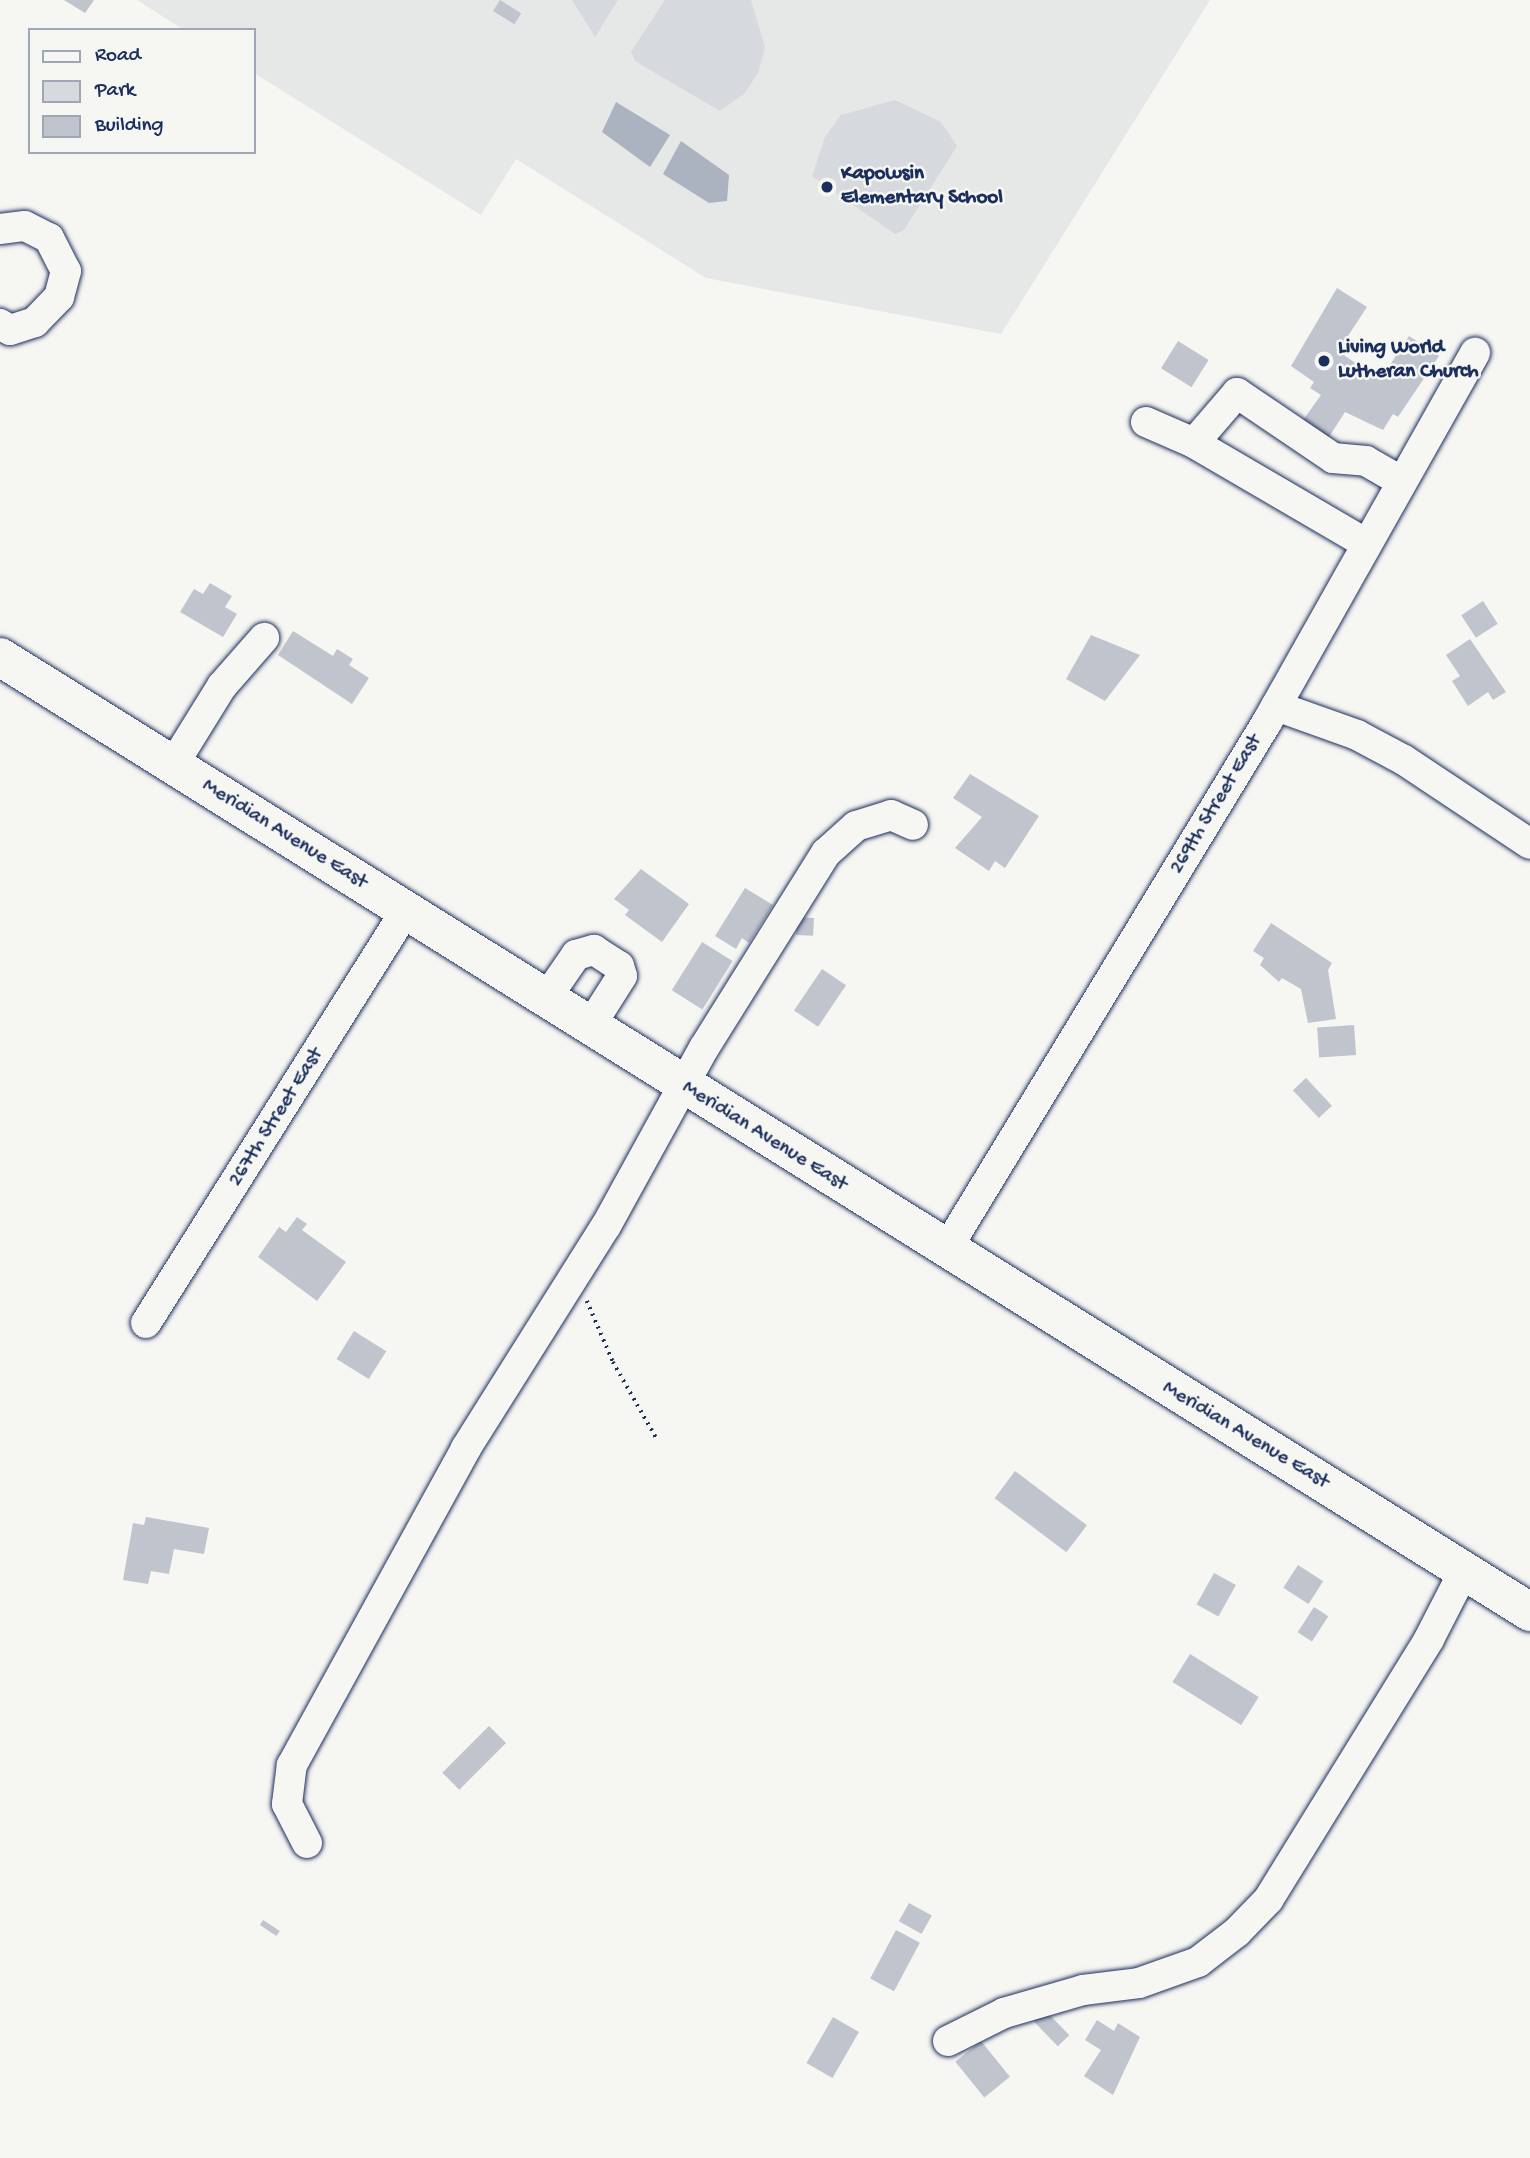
<!DOCTYPE html>
<html>
<head>
<meta charset="utf-8">
<style>
  body { margin:0 }
  #map { position:relative; width:1530px; height:2158px; overflow:hidden; background:#f6f6f2; font-family:"Gochi Hand",sans-serif }
  div>[style] { position:absolute }
  .built>* { inset:0; background:#e6e7e7 }
  .green>* { inset:0; background:#d6d9dd }
  .water>* { inset:0; background:#abb2c0 }
  .building>* { inset:0; background:#c0c4cd; transform-origin:0 0 }
  .path>* { height:3.5px; margin-top:-1.75px; transform-origin:0; background:repeating-linear-gradient(90deg,#1b2f5e 0 2px,transparent 0 7px) }
  .roads { filter:drop-shadow(0 0 2px #1b2f5e) drop-shadow(0 0 2px #1b2f5e) }
  .minor>* { height:30px; margin:-15px; padding:0 15px; transform-origin:15px; border-radius:15px; background:#f6f6f2 }
  .major>* { height:38px; margin:-19px; padding:0 19px; transform-origin:19px; border-radius:19px; background:#f6f6f2 }
  .dots>* { width:19px; height:19px; translate:-50% -50%; box-sizing:border-box; border:4px solid #f6f6f2; border-radius:50% }
  span { translate:-50% -50%; white-space:nowrap; text-align:center; line-height:1.15; -webkit-text-stroke:5px #f6f6f2; paint-order:stroke }
  .poi-label { font-size:21px; color:#1b2f5e; font-weight:700 }
  .left { translate:0 -50%; text-align:left }
  .street-label { font-size:21px; color:#1b2f5e }
  .legend { position:absolute; left:28px; top:28px; width:228px; height:126px; box-sizing:border-box; background:#f6f6f2; border:2px solid #9ea6b7; margin:0; padding:9px 12px; list-style:none; font-size:21px; color:#1b2f5e }
  .legend li { display:flex; align-items:center; gap:14px; height:35px }
  .legend b { width:35px; border:2px solid #9ea6b7 }
</style>
</head>
<body>
<div id="map">
  <div class="built">
    <div style="clip-path:polygon(137px 0,1210px 0,1001px 334px,706px 278px,516px 159px,481px 215px,254px 73px,254px 30px,184px 30px)"></div>
  </div>
  <div class="green">
    <div style="clip-path:polygon(572px 0,618px 0,595px 37px)"></div>
    <div style="clip-path:polygon(665px 0,751px 0,765px 47px,758px 73px,744px 94px,720px 111px,635px 61px,631px 52px)"></div>
    <div style="clip-path:polygon(895px 100px,941px 122px,957px 146px,904px 230px,895px 234px,812px 176px,825px 137px,841px 115px)"></div>
  </div>
  <div class="water">
    <div style="clip-path:polygon(616px 102px,670px 135px,650px 167px,602px 132px)"></div>
    <div style="clip-path:polygon(681px 141px,729px 175px,727px 201px,709px 203px,663px 174px)"></div>
  </div>
  <div class="building">
    <div style="clip-path:polygon(64px 0,94px 0,85px 13px)"></div>
    <div style="left:500px;top:0;width:25px;height:13px;rotate:32deg"></div>
    <div style="clip-path:polygon(1337px 288px,1367px 307px,1338px 351px,1380px 380px,1409px 336px,1439px 356px,1398px 417px,1393px 414px,1383px 430px,1345px 412px,1327px 440px,1301px 423px,1321px 395px,1310px 388px,1314px 382px,1291px 366px)"></div>
    <div style="left:1178px;top:341px;width:36px;height:32px;rotate:32deg"></div>
    <div style="clip-path:polygon(210px 583px,232px 596px,225px 607px,237px 614px,223px 637px,180px 612px,194px 589px,203px 594px)"></div>
    <div style="left:1483px;top:601px;width:27px;height:26px;rotate:57deg"></div>
    <div style="clip-path:polygon(293px 631px,333px 656px,337px 649px,353px 659px,349px 665px,369px 678px,352px 704px,278px 655px)"></div>
    <div style="clip-path:polygon(1091px 635px,1140px 655px,1105px 701px,1066px 679px)"></div>
    <div style="clip-path:polygon(1470px 639px,1506px 692px,1493px 700px,1488px 692px,1468px 706px,1452px 681px,1460px 676px,1446px 655px)"></div>
    <div style="clip-path:polygon(970px 774px,1039px 816px,1005px 868px,995px 861px,989px 871px,955px 848px,982px 817px,953px 798px)"></div>
    <div style="clip-path:polygon(641px 869px,689px 904px,662px 942px,625px 915px,629px 910px,614px 899px)"></div>
    <div style="clip-path:polygon(745px 888px,773px 905px,749px 943px,742px 938px,736px 949px,715px 936px)"></div>
    <div style="left:797px;top:917px;width:17px;height:18px;rotate:3deg"></div>
    <div style="clip-path:polygon(1271px 923px,1332px 963px,1328px 970px,1336px 1019px,1308px 1023px,1301px 989px,1282px 978px,1279px 982px,1260px 965px,1264px 958px,1253px 951px)"></div>
    <div style="left:702px;top:942px;width:36px;height:57px;rotate:32deg"></div>
    <div style="left:822px;top:969px;width:29px;height:50px;rotate:34deg"></div>
    <div style="left:1354px;top:1025px;width:30px;height:37px;rotate:86deg"></div>
    <div style="left:1306px;top:1078px;width:38px;height:18px;rotate:47deg"></div>
    <div style="clip-path:polygon(297px 1217px,307px 1224px,302px 1230px,346px 1262px,317px 1301px,258px 1257px,279px 1227px,286px 1232px)"></div>
    <div style="left:354px;top:1331px;width:38px;height:33px;rotate:32deg"></div>
    <div style="left:1015px;top:1471px;width:90px;height:34px;rotate:37deg"></div>
    <div style="clip-path:polygon(146px 1517px,209px 1528px,204px 1554px,174px 1549px,169px 1574px,151px 1571px,148px 1584px,123px 1580px,133px 1523px,144px 1525px)"></div>
    <div style="left:1298px;top:1565px;width:30px;height:27px;rotate:33deg"></div>
    <div style="left:1214px;top:1573px;width:25px;height:36px;rotate:29deg"></div>
    <div style="left:1314px;top:1607px;width:17px;height:30px;rotate:33deg"></div>
    <div style="left:1190px;top:1654px;width:81px;height:33px;rotate:32deg"></div>
    <div style="left:489px;top:1726px;width:24px;height:66px;rotate:45deg"></div>
    <div style="left:909px;top:1903px;width:26px;height:21px;rotate:29deg"></div>
    <div style="left:263px;top:1920px;width:20px;height:6px;rotate:33deg"></div>
    <div style="left:896px;top:1930px;width:27px;height:55px;rotate:28deg"></div>
    <div style="left:1045px;top:2010px;width:35px;height:16px;rotate:46deg"></div>
    <div style="left:833px;top:2017px;width:30px;height:53px;rotate:30deg"></div>
    <div style="clip-path:polygon(1097px 2020px,1114px 2031px,1118px 2023px,1140px 2037px,1113px 2095px,1084px 2076px,1101px 2050px,1085px 2040px)"></div>
    <div style="left:981px;top:2041px;width:46px;height:33px;rotate:51deg"></div>
  </div>
  <div class="path">
    <div style="left:587px;top:1301px;width:66px;rotate:66.9deg"></div>
    <div style="left:613px;top:1362px;width:89px;rotate:60.3deg"></div>
  </div>
  <div class="roads">
    <div class="minor">
      <div style="left:0;top:229px;width:25px;rotate:-7deg"></div>
      <div style="left:25px;top:226px;width:27px;rotate:27deg"></div>
      <div style="left:49px;top:238px;width:37px;rotate:63deg"></div>
      <div style="left:66px;top:271px;width:27px;rotate:105deg"></div>
      <div style="left:59px;top:297px;width:35px;rotate:134deg"></div>
      <div style="left:35px;top:322px;width:26px;rotate:162deg"></div>
      <div style="left:10px;top:330px;width:12px;rotate:-149deg"></div>
      <div style="left:1146px;top:422px;width:52px;rotate:23.6deg"></div>
      <div style="left:1194px;top:443px;width:198px;rotate:30.3deg"></div>
      <div style="left:1194px;top:443px;width:66px;rotate:-49.3deg"></div>
      <div style="left:1237px;top:393px;width:116px;rotate:34.1deg"></div>
      <div style="left:1333px;top:458px;width:33px;rotate:5deg"></div>
      <div style="left:1366px;top:461px;width:39px;rotate:30deg"></div>
      <div style="left:1276px;top:706px;width:86px;rotate:19.7deg"></div>
      <div style="left:1357px;top:735px;width:53px;rotate:28deg"></div>
      <div style="left:1404px;top:760px;width:151px;rotate:33.7deg"></div>
      <div style="left:173px;top:765px;width:93px;rotate:-58.2deg"></div>
      <div style="left:222px;top:686px;width:64px;rotate:-48.8deg"></div>
      <div style="left:545px;top:1000px;width:55px;rotate:-55.4deg"></div>
      <div style="left:576px;top:955px;width:19px;rotate:-16deg"></div>
      <div style="left:594px;top:950px;width:30px;rotate:33deg"></div>
      <div style="left:619px;top:966px;width:10px;rotate:73deg"></div>
      <div style="left:622px;top:976px;width:62px;rotate:122.4deg"></div>
      <div style="left:946px;top:1250px;width:618px;rotate:-58.7deg"></div>
      <div style="left:1267px;top:722px;width:424px;rotate:-60.6deg"></div>
      <div style="left:146px;top:1323px;width:487px;rotate:-57.8deg"></div>
      <div style="left:307px;top:1843px;width:44px;rotate:-117.1deg"></div>
      <div style="left:287px;top:1804px;width:39px;rotate:-83deg"></div>
      <div style="left:292px;top:1765px;width:362px;rotate:-61.2deg"></div>
      <div style="left:466px;top:1448px;width:262px;rotate:-57.8deg"></div>
      <div style="left:606px;top:1226px;width:203px;rotate:-61.2deg"></div>
      <div style="left:704px;top:1048px;width:230px;rotate:-58deg"></div>
      <div style="left:826px;top:853px;width:40px;rotate:-42deg"></div>
      <div style="left:856px;top:826px;width:37px;rotate:-17deg"></div>
      <div style="left:891px;top:815px;width:24px;rotate:24deg"></div>
      <div style="left:948px;top:2041px;width:63px;rotate:-26.6deg"></div>
      <div style="left:1004px;top:2013px;width:82px;rotate:-16.2deg"></div>
      <div style="left:1083px;top:1990px;width:56px;rotate:-7.1deg"></div>
      <div style="left:1139px;top:1983px;width:63px;rotate:-19.6deg"></div>
      <div style="left:1198px;top:1962px;width:49px;rotate:-37.6deg"></div>
      <div style="left:1237px;top:1932px;width:45px;rotate:-45.9deg"></div>
      <div style="left:1268px;top:1900px;width:307px;rotate:-58.3deg"></div>
      <div style="left:1429px;top:1639px;width:76px;rotate:-62.8deg"></div>
    </div>
    <div class="major">
      <div style="left:0;top:657px;width:1804px;rotate:31.97deg"></div>
    </div>
  </div>
  <div class="dots">
    <div style="left:827px;top:187px;background:#1b2f5e"></div>
    <div style="left:1324px;top:361px;background:#1b2f5e"></div>
  </div>
  <div class="poi-label">
    <span class="left" style="left:841px;top:187px">Kapowsin<br>Elementary School</span>
    <span class="left" style="left:1338px;top:361px">Living World<br>Lutheran Church</span>
  </div>
  <div class="street-label">
    <span style="left:1217px;top:805px;rotate:-59deg">269th Street East</span>
    <span style="left:284px;top:835px;rotate:32deg">Meridian Avenue East</span>
    <span style="left:277px;top:1118px;rotate:-58deg">267th Street East</span>
    <span style="left:764px;top:1137px;rotate:32deg">Meridian Avenue East</span>
    <span style="left:1245px;top:1436px;rotate:31deg">Meridian Avenue East</span>
  </div>
  <ul class="legend">
  <li><b style="height:9px;background:#f6f6f2"></b>Road</li>
  <li><b style="height:19px;background:#d6d9dd"></b>Park</li>
  <li><b style="height:19px;background:#c0c4cd"></b>Building</li>
  </ul>
</div>
</body>
</html>
